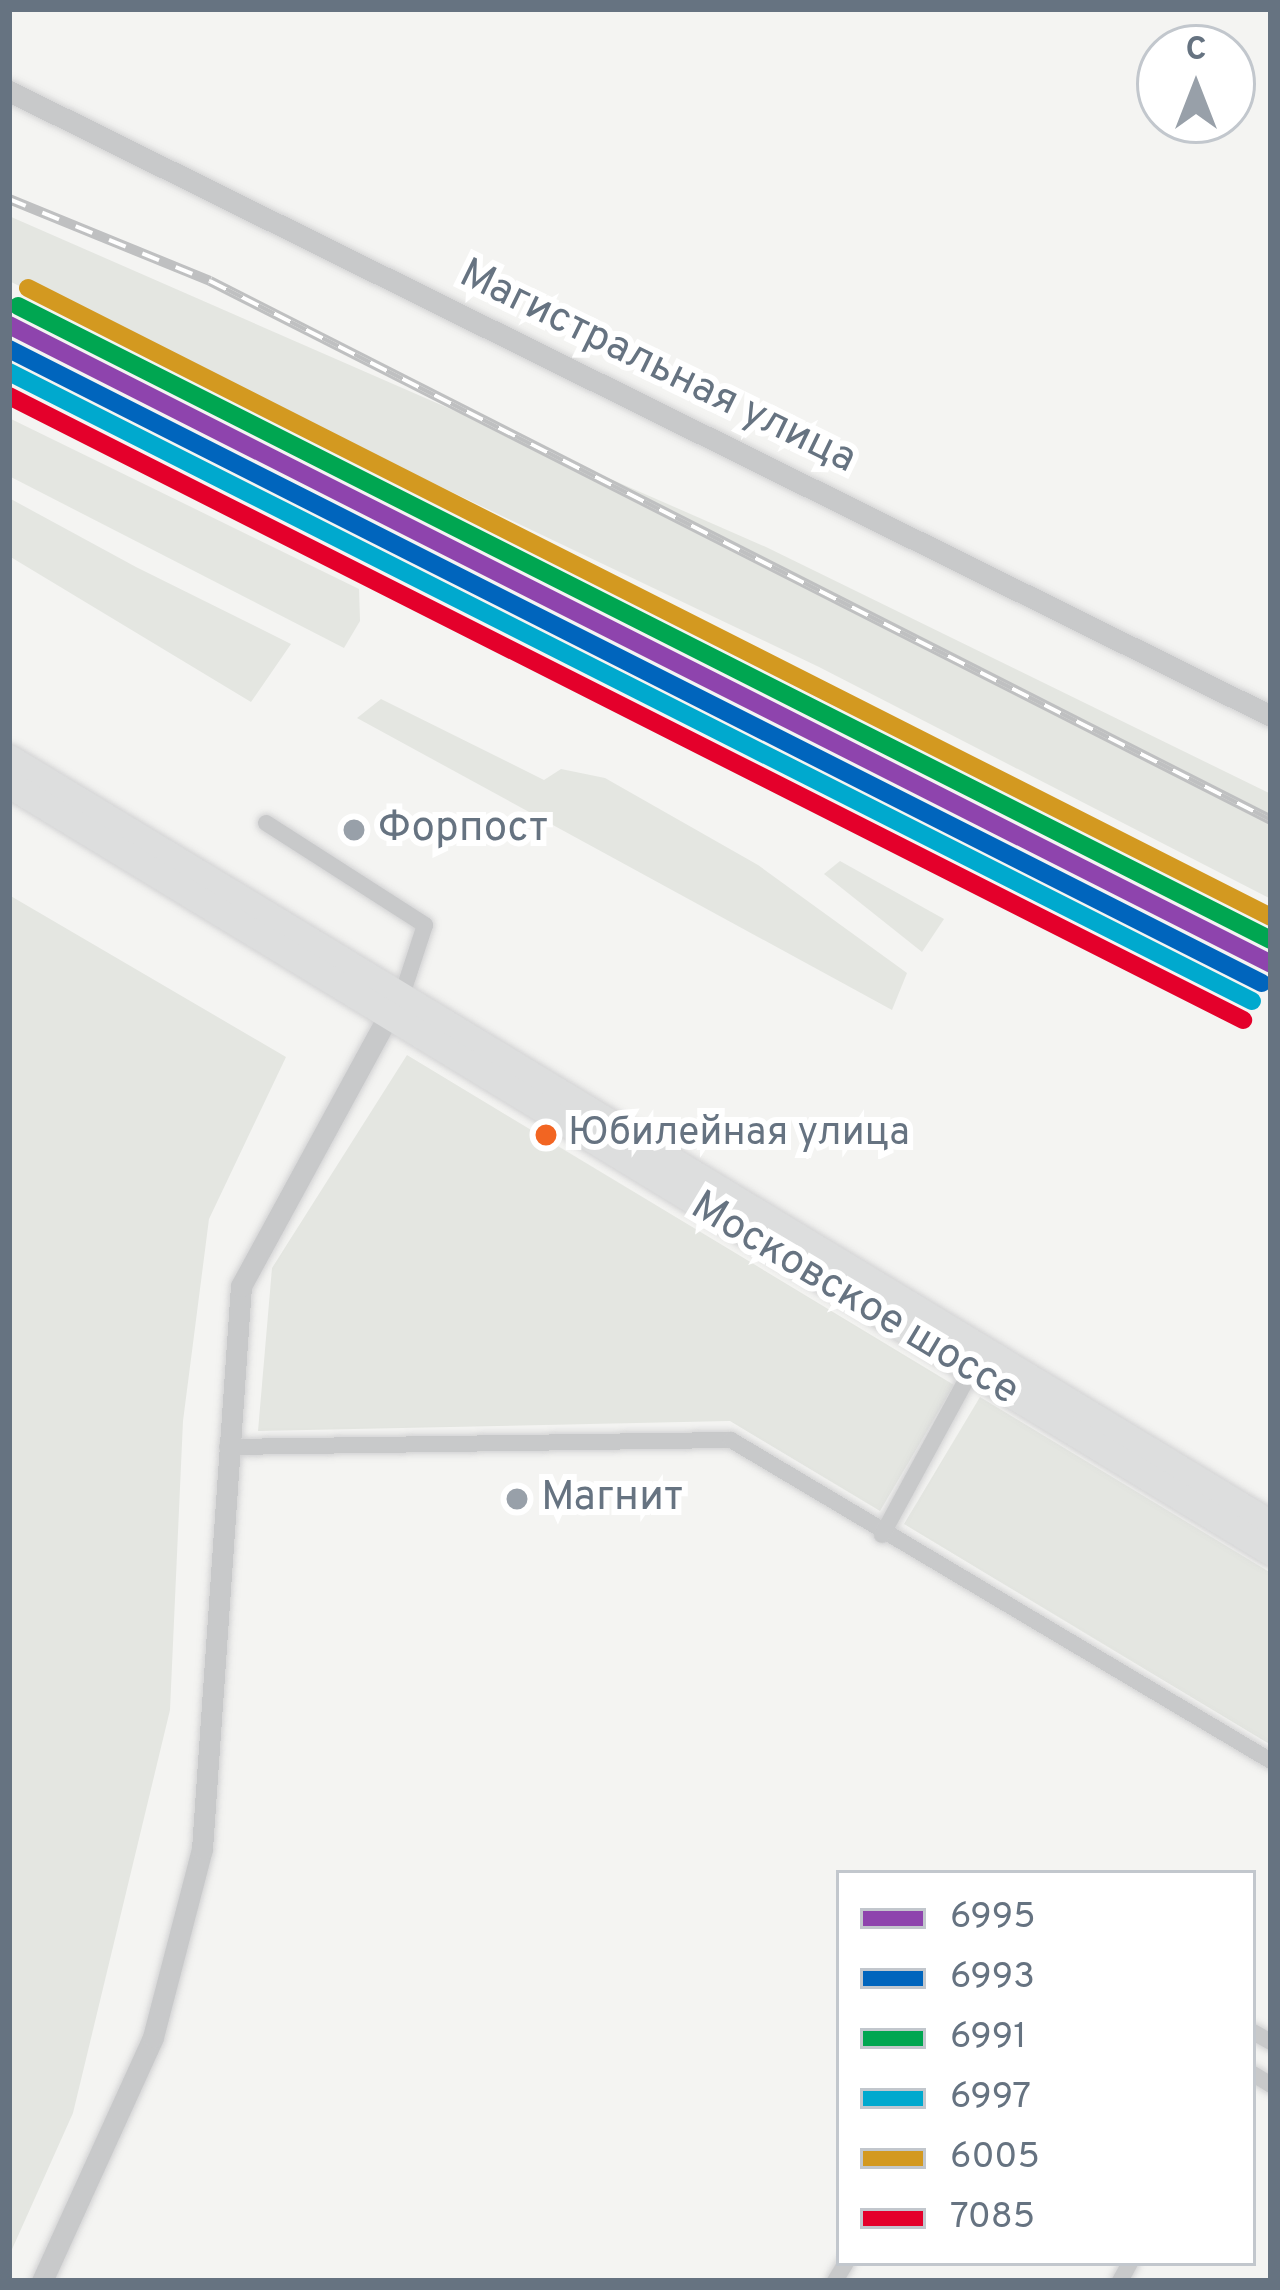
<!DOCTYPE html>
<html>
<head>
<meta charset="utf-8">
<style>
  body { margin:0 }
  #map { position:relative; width:1280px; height:2290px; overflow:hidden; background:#f4f4f2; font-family:Overpass,sans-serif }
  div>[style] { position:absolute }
  .green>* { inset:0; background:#e4e6e1 }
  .roads { filter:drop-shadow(0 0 3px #d2d2d3) drop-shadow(0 0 3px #d2d2d3) }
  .minor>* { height:16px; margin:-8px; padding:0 8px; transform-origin:8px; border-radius:8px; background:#c8c9ca }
  .tertiary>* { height:21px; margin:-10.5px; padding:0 10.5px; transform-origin:10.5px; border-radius:10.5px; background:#c8c9ca }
  .primary>* { height:27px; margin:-13.5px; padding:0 13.5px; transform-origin:13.5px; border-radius:13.5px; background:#dddede }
  .rail>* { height:10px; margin-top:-5px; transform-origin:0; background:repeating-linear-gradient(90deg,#fff 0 18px,#bfc0c1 0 36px); box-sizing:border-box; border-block:3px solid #bfc0c1 }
  .rail-1>* { height:18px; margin:-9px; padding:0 9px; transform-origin:9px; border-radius:9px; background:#8e44ad }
  .rail-2>* { height:18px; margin:-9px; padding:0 9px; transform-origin:9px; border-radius:9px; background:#0065bd }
  .rail-3>* { height:18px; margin:-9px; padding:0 9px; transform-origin:9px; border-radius:9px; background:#00a651 }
  .rail-4>* { height:18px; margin:-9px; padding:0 9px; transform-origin:9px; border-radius:9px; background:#00a9ce }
  .rail-5>* { height:18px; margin:-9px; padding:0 9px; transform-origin:9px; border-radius:9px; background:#d39920 }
  .rail-6>* { height:18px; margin:-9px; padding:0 9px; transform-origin:9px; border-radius:9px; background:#e4002b }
  .dots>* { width:33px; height:33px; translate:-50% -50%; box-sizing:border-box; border:6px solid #fff; border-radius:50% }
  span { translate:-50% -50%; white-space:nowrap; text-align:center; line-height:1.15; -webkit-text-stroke:12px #fff; paint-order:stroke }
  .bus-label { font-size:39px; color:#667381 }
  .left { translate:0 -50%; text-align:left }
  .street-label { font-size:42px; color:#667381 }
  .poi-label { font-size:42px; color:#667381 }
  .frame { position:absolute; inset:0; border:12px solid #667381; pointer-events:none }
  .legend { position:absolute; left:836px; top:1870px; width:420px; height:396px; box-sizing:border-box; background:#fff; border:3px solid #c2c7cd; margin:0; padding:15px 21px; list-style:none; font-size:36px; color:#667381 }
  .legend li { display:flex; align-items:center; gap:24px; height:60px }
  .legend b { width:60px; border:3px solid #c2c7cd }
  .north { position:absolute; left:1136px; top:24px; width:120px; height:120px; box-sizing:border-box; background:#fff; border:3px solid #c2c7cd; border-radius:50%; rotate:0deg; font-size:33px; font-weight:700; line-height:48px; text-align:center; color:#667381 }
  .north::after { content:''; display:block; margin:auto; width:42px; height:54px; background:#98a0a9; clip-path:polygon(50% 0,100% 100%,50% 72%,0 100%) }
</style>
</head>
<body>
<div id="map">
  <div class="green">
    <div style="clip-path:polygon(9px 216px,766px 547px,1271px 794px,1271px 899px,819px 667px,9px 281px)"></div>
    <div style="clip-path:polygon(9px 418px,359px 589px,360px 621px,344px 648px,9px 476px)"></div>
    <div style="clip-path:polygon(9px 498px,136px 567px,291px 644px,251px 702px,9px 556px)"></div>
    <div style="clip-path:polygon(381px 699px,544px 780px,561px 769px,605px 778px,758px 865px,907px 973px,892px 1010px,357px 718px)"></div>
    <div style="clip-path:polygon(840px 861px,944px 919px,922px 952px,824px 874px)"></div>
    <div style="clip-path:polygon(9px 895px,286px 1057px,209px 1219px,183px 1421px,170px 1710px,73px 2113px,9px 2256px)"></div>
    <div style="clip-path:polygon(407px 1055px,954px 1385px,880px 1511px,730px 1421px,258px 1431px,272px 1268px)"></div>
    <div style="clip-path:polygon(980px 1397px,1271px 1573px,1271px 1745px,904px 1524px)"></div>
  </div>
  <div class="roads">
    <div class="minor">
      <div style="left:266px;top:823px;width:189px;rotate:32.7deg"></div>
      <div style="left:425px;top:925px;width:67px;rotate:108.2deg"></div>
      <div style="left:227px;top:1447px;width:504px;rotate:-0.8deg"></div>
      <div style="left:731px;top:1440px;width:628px;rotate:30.73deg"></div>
      <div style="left:882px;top:1535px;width:187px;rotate:-61.5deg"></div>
      <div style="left:1253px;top:2032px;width:21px;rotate:29deg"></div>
      <div style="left:1253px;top:2074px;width:21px;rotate:31deg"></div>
      <div style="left:835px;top:2281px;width:21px;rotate:-59deg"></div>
      <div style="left:1120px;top:2281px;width:21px;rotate:-61deg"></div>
    </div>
    <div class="tertiary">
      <div style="left:9px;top:91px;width:1408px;rotate:26.35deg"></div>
      <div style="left:42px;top:2281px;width:268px;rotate:-65.5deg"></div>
      <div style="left:153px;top:2037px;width:194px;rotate:-75.4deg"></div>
      <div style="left:202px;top:1849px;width:564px;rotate:-86.04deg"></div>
      <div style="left:241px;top:1286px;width:320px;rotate:-61.4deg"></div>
    </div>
    <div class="primary">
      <div style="left:9px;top:758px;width:1476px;rotate:31.26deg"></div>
      <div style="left:9px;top:784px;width:1477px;rotate:31.32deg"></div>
    </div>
  </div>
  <div class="rail">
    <div style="left:9px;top:199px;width:217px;rotate:22.2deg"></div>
    <div style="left:210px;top:281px;width:1190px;rotate:26.93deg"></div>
  </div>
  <div class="rail-1">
    <div style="left:9px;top:325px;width:1415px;rotate:26.85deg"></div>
  </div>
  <div class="rail-2">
    <div style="left:9px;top:349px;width:1404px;rotate:26.84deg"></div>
  </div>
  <div class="rail-3">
    <div style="left:18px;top:306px;width:1404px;rotate:26.84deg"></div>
  </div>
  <div class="rail-4">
    <div style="left:9px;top:372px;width:1393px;rotate:26.84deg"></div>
  </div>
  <div class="rail-5">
    <div style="left:28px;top:288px;width:1393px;rotate:26.84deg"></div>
  </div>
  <div class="rail-6">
    <div style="left:9px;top:396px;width:1383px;rotate:26.82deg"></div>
  </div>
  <div class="dots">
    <div style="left:354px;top:830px;background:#98a0a9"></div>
    <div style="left:546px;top:1135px;background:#f26522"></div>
    <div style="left:517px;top:1499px;background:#98a0a9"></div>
  </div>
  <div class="bus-label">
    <span class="left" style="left:568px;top:1135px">Юбилейная улица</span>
  </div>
  <div class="street-label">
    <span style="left:657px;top:368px;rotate:26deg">Магистральная улица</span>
    <span style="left:854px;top:1300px;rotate:31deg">Московское шоссе</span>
  </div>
  <div class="poi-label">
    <span class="left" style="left:378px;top:830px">Форпост</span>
    <span class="left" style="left:541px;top:1499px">Магнит</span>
  </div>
  <div class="frame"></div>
  <ul class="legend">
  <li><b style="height:15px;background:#8e44ad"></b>6995</li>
  <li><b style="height:15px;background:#0065bd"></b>6993</li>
  <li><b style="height:15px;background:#00a651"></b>6991</li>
  <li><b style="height:15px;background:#00a9ce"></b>6997</li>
  <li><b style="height:15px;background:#d39920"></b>6005</li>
  <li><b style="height:15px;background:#e4002b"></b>7085</li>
  </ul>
  <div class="north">С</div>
</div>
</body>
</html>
